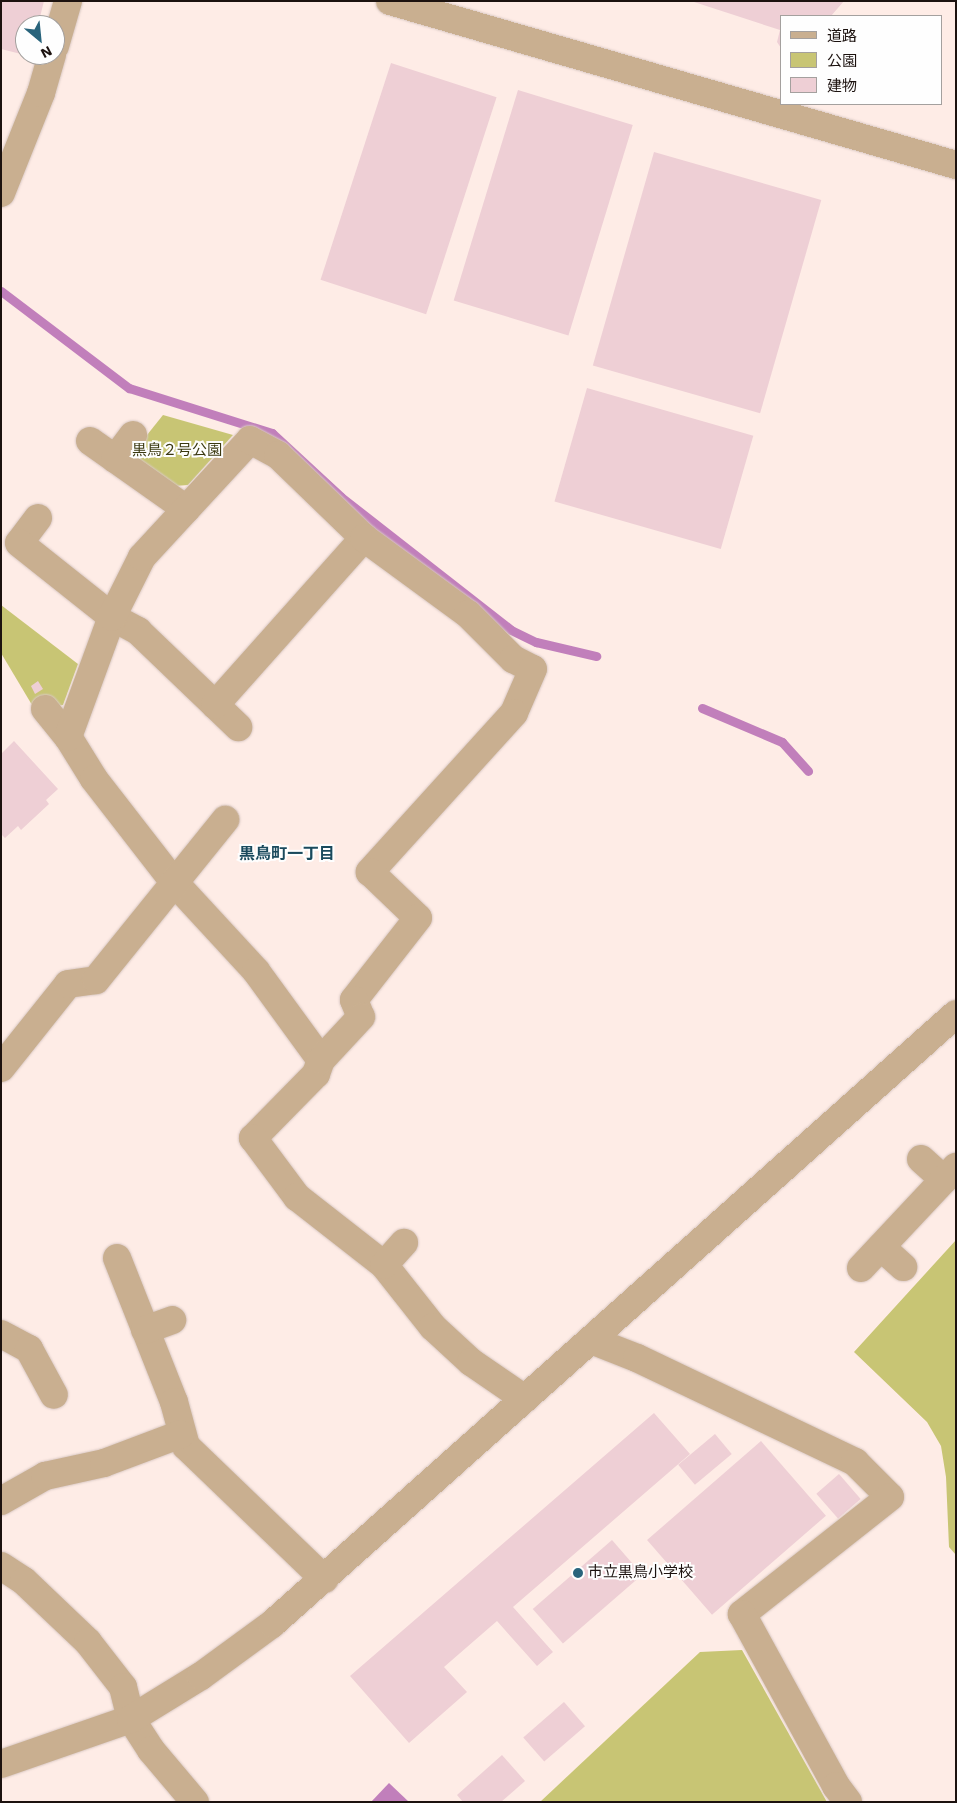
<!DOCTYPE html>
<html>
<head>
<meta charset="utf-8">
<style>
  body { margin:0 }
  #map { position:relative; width:957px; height:1803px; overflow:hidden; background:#feece6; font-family:"Work Sans","Noto Sans JP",sans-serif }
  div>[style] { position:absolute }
  .green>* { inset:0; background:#c8c574 }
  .water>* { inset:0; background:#c17fbb }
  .stream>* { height:9px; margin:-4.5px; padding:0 4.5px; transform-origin:4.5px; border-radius:4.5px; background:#c17fbb }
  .building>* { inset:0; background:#eecfd5; transform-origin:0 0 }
  .roads { filter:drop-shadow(0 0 1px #dac9c4) drop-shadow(0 0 1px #dac9c4) }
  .minor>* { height:28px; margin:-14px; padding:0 14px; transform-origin:14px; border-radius:14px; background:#c9af90 }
  .dots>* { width:14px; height:14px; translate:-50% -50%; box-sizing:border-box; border:2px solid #fefefe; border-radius:50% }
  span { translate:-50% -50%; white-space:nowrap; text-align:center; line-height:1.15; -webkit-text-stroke:4px #fefefe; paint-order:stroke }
  .park-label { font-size:15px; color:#3b3911 }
  .poi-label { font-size:15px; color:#1c120f }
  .left { translate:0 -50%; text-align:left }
  .neighbourhood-label { font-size:16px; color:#1a4a5d; font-weight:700 }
  .frame { position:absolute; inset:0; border:2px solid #1c120f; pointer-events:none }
  .legend { position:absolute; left:780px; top:15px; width:162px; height:90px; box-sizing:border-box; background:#fefefe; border:1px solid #a4a09e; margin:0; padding:6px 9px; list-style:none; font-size:15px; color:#1c120f }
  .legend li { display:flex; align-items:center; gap:10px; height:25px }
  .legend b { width:25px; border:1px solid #a4a09e }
  .north { position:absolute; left:15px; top:15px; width:50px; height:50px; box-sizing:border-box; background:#fefefe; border:1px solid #a4a09e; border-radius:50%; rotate:152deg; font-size:14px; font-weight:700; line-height:20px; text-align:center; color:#1c120f }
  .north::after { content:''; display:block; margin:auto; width:18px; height:22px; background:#29647c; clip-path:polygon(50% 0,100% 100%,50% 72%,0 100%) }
</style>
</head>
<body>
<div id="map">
  <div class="green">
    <div style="clip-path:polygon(163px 415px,233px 435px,188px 485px,175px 486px,138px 462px,135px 450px)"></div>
    <div style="clip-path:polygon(1px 605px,78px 664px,63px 705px,35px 710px,1px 653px)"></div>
    <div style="clip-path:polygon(956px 1240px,956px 1555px,949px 1547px,946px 1477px,941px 1446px,927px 1422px,854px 1352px)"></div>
    <div style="clip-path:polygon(742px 1650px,827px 1802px,540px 1802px,700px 1652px)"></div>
  </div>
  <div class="water">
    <div style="clip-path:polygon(389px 1783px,409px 1802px,371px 1802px)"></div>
  </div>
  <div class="stream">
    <div style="left:1px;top:291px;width:161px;rotate:37.2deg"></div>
    <div style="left:129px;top:388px;width:150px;rotate:17.5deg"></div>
    <div style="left:272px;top:433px;width:94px;rotate:42.8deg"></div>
    <div style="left:341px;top:497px;width:216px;rotate:38deg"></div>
    <div style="left:511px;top:630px;width:28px;rotate:26deg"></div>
    <div style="left:536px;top:642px;width:62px;rotate:13.1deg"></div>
    <div style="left:702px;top:708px;width:87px;rotate:23deg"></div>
    <div style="left:782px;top:742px;width:39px;rotate:48deg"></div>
  </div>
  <div class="building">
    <div style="clip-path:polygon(1px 1px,44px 1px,38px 25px,25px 25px,25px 55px,1px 49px)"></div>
    <div style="clip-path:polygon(691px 1px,844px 1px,831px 16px,781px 16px,781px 48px,777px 42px,780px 30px)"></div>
    <div style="left:391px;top:63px;width:111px;height:228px;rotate:18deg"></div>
    <div style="left:518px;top:90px;width:120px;height:220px;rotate:17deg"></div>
    <div style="left:654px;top:152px;width:174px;height:222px;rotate:16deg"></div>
    <div style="left:587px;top:388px;width:173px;height:118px;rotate:16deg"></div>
    <div style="clip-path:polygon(38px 681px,43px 689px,35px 694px,31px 686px)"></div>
    <div style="clip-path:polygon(14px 741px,58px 789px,46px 800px,49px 804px,21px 830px,18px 826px,5px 838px,1px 834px,1px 754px)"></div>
    <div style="clip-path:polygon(654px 1413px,690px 1454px,513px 1607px,553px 1652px,537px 1666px,497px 1621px,444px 1667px,467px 1692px,409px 1743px,350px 1676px)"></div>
    <div style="left:715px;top:1434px;width:26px;height:48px;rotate:50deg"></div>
    <div style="left:761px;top:1441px;width:99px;height:151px;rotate:49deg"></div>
    <div style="left:839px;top:1474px;width:33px;height:30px;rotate:49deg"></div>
    <div style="left:612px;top:1540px;width:46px;height:105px;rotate:49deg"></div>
    <div style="left:564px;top:1702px;width:32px;height:54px;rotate:49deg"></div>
    <div style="clip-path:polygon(502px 1755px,525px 1781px,501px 1802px,463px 1802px,457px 1795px)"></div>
  </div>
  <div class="roads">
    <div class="minor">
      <div style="left:390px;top:1px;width:589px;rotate:16.16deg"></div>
      <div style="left:55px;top:46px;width:47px;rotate:-73.9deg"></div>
      <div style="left:1px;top:193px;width:108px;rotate:-68.2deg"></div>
      <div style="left:41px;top:93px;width:40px;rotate:-74deg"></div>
      <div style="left:90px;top:441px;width:118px;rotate:35.3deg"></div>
      <div style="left:115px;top:459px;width:30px;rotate:-53deg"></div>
      <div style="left:38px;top:518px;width:31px;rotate:127deg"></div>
      <div style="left:19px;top:543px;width:119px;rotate:38.5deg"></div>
      <div style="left:112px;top:617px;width:30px;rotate:28deg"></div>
      <div style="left:138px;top:631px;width:139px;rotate:43.8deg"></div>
      <div style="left:215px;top:705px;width:224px;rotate:-48.3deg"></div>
      <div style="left:45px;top:709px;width:36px;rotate:51deg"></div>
      <div style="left:68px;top:737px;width:49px;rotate:58.2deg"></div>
      <div style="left:94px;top:779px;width:130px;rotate:52.2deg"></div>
      <div style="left:174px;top:882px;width:121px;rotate:47.3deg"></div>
      <div style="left:256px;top:971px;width:110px;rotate:53.9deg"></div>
      <div style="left:321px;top:1060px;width:15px;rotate:110deg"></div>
      <div style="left:316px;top:1074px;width:90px;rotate:134.5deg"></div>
      <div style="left:253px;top:1138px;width:74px;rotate:53.3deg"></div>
      <div style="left:297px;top:1197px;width:110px;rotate:38deg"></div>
      <div style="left:384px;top:1265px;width:79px;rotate:51.7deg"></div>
      <div style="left:433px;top:1327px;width:52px;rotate:42.6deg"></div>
      <div style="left:471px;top:1362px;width:65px;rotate:34.4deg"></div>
      <div style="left:68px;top:737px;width:128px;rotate:-69.9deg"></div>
      <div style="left:112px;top:617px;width:67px;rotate:-63.4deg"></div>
      <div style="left:142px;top:557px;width:159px;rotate:-47.3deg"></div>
      <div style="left:250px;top:440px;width:32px;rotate:28deg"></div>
      <div style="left:278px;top:455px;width:120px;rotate:44deg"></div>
      <div style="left:364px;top:538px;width:129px;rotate:36.2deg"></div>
      <div style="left:468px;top:614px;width:64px;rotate:45deg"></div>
      <div style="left:513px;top:659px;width:22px;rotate:27deg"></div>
      <div style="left:533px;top:669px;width:48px;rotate:113.4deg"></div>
      <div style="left:514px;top:713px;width:215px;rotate:132.2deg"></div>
      <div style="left:370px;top:872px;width:66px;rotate:43.8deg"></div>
      <div style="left:418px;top:918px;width:104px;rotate:128deg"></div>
      <div style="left:354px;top:1000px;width:18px;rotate:68deg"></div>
      <div style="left:361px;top:1017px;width:59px;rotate:132.9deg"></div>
      <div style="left:1px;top:1068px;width:107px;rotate:-51.4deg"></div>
      <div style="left:68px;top:984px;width:28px;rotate:-8deg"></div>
      <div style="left:96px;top:980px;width:206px;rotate:-51.1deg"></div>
      <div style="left:921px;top:1159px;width:31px;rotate:42deg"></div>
      <div style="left:881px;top:1247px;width:30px;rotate:42deg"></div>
      <div style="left:117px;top:1258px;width:155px;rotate:68.4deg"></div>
      <div style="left:174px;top:1402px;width:46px;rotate:74.7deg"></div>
      <div style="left:186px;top:1446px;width:192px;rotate:43.9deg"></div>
      <div style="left:384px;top:1265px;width:30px;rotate:-48deg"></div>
      <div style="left:861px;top:1268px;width:139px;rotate:-46.8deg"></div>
      <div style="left:145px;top:1330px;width:29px;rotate:-20deg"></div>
      <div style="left:1px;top:1334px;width:32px;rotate:28deg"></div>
      <div style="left:29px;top:1349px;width:52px;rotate:61.5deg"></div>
      <div style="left:591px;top:1340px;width:49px;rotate:21.4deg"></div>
      <div style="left:637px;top:1358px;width:242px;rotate:25.5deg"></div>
      <div style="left:855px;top:1462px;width:49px;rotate:45deg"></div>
      <div style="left:890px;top:1497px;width:189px;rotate:141.7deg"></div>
      <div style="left:742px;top:1614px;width:196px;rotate:61.3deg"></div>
      <div style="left:836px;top:1786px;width:20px;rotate:53deg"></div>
      <div style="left:1px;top:1501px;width:51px;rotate:-29.6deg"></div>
      <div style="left:45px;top:1476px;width:60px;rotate:-12.4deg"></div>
      <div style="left:104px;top:1463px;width:82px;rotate:-20.6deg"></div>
      <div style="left:1px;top:1566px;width:27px;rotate:33deg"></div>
      <div style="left:24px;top:1581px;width:88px;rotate:43.6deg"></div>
      <div style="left:88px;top:1642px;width:57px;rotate:52.1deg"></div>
      <div style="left:123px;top:1687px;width:33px;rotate:76deg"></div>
      <div style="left:131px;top:1719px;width:37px;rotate:57deg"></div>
      <div style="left:151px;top:1750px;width:68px;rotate:49.8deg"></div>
      <div style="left:1px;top:1764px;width:138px;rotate:-19.1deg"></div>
      <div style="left:131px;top:1719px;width:82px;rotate:-31.6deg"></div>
      <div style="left:201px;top:1676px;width:88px;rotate:-36.2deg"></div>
      <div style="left:272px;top:1624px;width:916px;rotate:-41.73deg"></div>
    </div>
  </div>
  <div class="dots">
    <div style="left:578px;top:1573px;background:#29647c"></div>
  </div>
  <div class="park-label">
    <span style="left:177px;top:451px">黒鳥２号公園</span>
  </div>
  <div class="poi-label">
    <span class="left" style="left:588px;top:1573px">市立黒鳥小学校</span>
  </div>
  <div class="neighbourhood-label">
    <span style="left:287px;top:854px">黒鳥町一丁目</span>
  </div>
  <div class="frame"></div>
  <ul class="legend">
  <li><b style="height:6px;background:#c9af90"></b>道路</li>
  <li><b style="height:14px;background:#c8c574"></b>公園</li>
  <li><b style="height:14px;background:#eecfd5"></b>建物</li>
  </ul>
  <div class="north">N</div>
</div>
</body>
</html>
